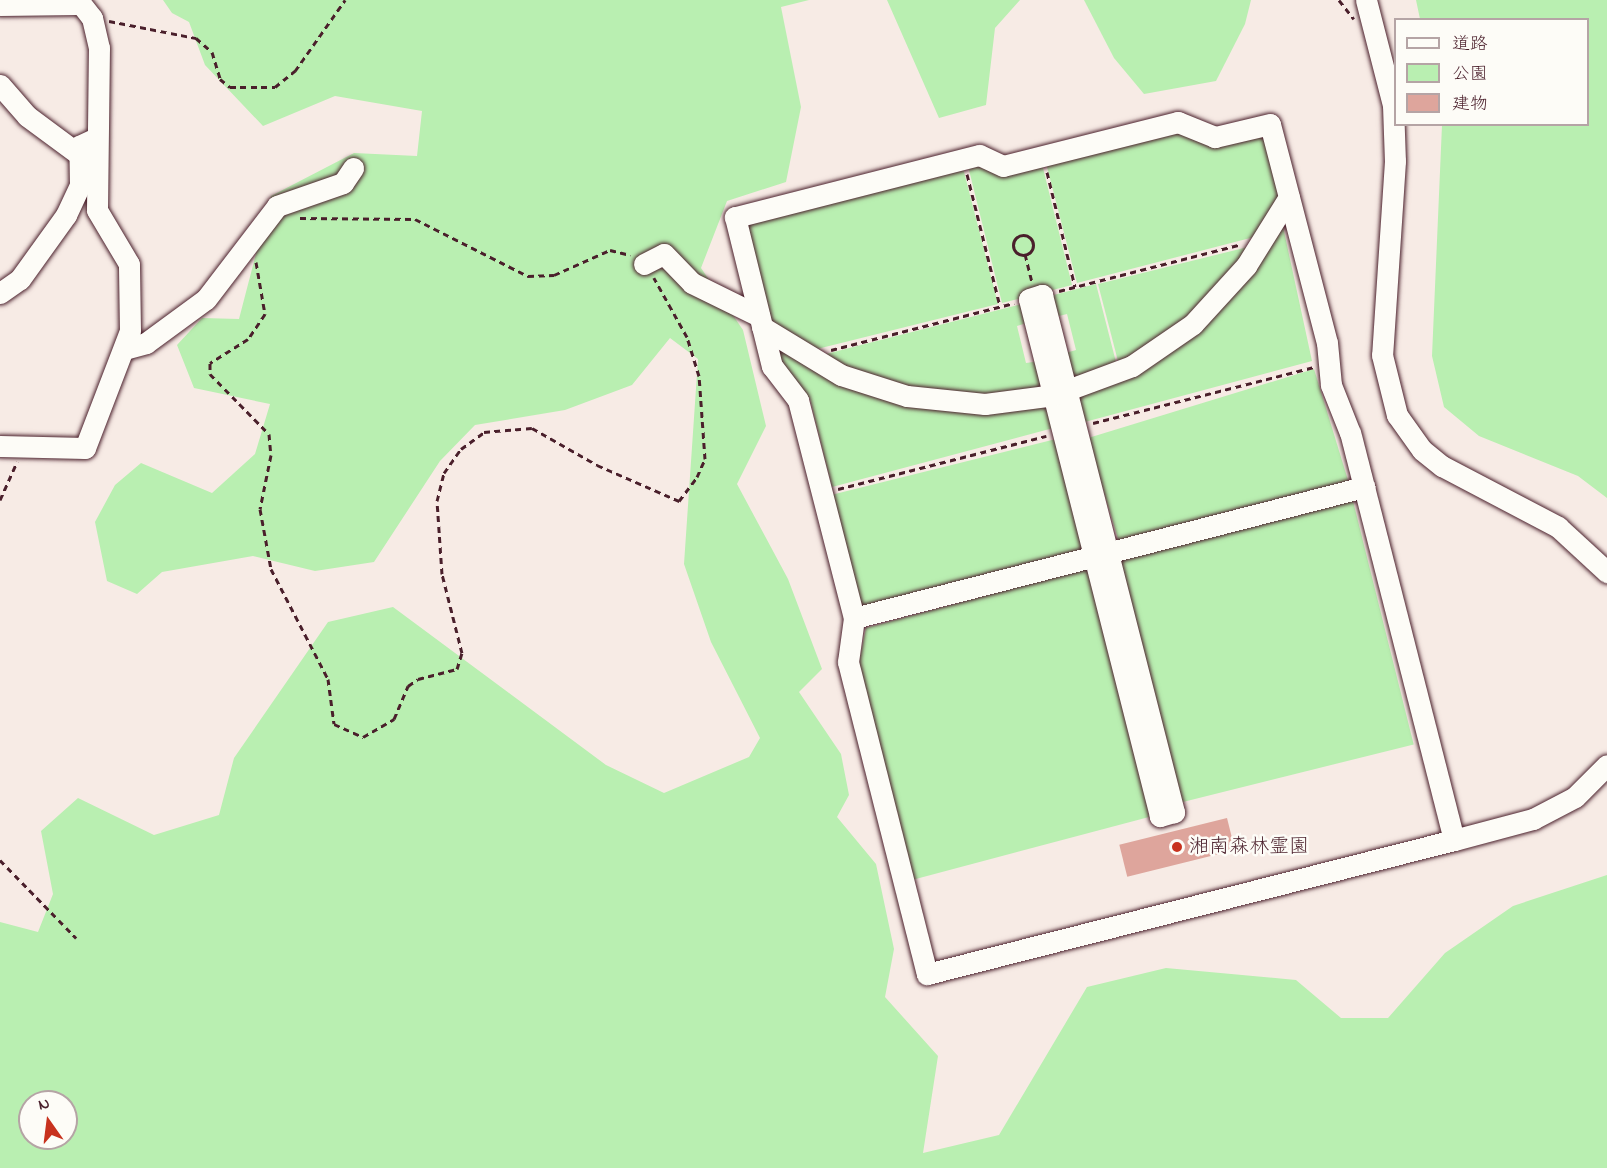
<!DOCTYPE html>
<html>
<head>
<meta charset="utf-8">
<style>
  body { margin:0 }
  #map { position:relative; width:1607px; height:1168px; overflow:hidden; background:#f7ebe5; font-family:"Indie Flower","Klee One",sans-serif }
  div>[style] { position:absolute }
  .green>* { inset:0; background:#b9efb1; transform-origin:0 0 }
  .building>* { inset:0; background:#dea59c; transform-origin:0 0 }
  .path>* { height:3px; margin-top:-1.5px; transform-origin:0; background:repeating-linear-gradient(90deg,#4a1f2b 0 6px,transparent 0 10.5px) }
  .path>.ring { margin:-1.5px; padding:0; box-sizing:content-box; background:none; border:3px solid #4a1f2b; border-radius:50% }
  .roads { filter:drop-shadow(0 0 2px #4a1f2b) drop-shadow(0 0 2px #4a1f2b) }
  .minor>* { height:21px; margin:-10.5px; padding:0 10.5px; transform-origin:10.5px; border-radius:10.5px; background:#fdfcf7 }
  .dots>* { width:16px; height:16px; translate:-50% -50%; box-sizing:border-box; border:3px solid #fdfcf7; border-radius:50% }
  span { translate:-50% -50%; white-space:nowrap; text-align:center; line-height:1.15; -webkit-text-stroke:5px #fdfcf7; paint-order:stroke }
  .poi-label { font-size:20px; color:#4a1f2b }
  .left { translate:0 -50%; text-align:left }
  .legend { position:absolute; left:1394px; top:18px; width:195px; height:108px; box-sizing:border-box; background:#fdfcf7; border:2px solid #b5a4a5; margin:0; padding:8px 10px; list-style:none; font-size:18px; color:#4a1f2b }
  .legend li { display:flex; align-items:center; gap:12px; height:30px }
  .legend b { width:30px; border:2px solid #b5a4a5 }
  .north { position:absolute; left:18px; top:1090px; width:60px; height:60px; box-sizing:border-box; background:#fdfcf7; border:2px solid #b5a4a5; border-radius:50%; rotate:346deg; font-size:16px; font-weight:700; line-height:24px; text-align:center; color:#4a1f2b }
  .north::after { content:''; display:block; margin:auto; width:21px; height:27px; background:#c8321e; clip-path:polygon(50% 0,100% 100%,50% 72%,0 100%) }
</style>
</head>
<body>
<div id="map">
  <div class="green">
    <div style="clip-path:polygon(evenodd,163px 0,809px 0,781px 7px,801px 107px,786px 182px,727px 201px,701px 268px,743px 330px,766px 426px,737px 484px,788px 579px,822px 669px,799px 692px,841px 754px,849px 795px,837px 817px,876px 864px,894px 949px,885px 997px,938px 1056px,923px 1153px,999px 1135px,1087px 987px,1166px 968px,1296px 980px,1341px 1018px,1388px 1018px,1445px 953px,1513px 906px,1607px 875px,1607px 1168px,0 1168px,0 922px,38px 932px,53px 894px,41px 831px,78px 798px,154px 835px,219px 815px,234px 758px,328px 622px,393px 607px,606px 765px,664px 793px,749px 757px,760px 738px,711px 642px,684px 564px,698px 359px,670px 338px,632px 385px,565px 410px,475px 425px,440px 461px,374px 562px,315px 571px,253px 556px,162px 572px,137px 594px,107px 581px,95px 522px,115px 485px,141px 463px,212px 493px,255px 454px,270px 404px,194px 388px,177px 345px,202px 318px,239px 319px,271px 196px,354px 153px,417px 156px,422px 111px,335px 96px,263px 126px,205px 65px,189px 22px,172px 13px,163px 0,30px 1102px,66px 1102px,66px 1138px,30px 1138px,30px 1102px)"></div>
    <div style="clip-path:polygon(887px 0,1020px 0,995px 28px,986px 105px,939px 118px)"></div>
    <div style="clip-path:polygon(1084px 0,1251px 0,1245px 24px,1216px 81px,1144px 94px,1114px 58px)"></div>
    <div style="clip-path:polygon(1416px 0,1607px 0,1607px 498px,1578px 476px,1479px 436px,1444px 407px,1432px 356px,1442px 125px,1588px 124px,1588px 20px,1420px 19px)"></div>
    <div style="clip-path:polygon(1178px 130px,1213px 147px,1264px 134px,1279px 195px,1258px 236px,1077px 283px,1046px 163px)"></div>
    <div style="clip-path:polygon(978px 164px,1042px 164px,1072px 285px,1002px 303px,968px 166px)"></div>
    <div style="clip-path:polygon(963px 168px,998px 304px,809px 351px,772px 327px,746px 225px)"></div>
    <div style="clip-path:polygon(1282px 222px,1312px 361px,1081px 423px,1074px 397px,1125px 378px)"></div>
    <div style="clip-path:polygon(1252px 246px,1193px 315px,1119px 365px,1098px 284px)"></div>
    <div style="clip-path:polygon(1096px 284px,1117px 366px,1069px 384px,1062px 354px,1076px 350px,1067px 314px,1051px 318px,1046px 297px)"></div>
    <div style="clip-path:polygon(1026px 303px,1030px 322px,1017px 326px,1026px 363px,1040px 361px,1047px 390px,1017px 395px,917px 393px,818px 356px)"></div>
    <div style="clip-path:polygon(778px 349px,861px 390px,1051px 401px,1057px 427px,832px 487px,810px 399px,782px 366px)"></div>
    <div style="left:1314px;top:369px;width:118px;height:237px;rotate:73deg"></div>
    <div style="left:1060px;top:438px;width:117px;height:234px;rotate:76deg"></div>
    <div style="left:1352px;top:497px;width:255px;height:243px;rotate:76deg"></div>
    <div style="clip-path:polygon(1092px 567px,1146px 781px,1149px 817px,912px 880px,859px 663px,866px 628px)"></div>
  </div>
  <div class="building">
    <div style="left:1227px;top:818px;width:33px;height:111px;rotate:76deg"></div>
  </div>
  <div class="path">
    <div style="left:1339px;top:0;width:24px;rotate:52deg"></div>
    <div style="left:109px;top:21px;width:89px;rotate:11.1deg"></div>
    <div style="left:196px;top:38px;width:21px;rotate:41deg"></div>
    <div style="left:212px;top:52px;width:28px;rotate:73deg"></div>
    <div style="left:220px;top:79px;width:13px;rotate:39deg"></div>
    <div style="left:230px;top:87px;width:45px"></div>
    <div style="left:275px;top:87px;width:26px;rotate:-39deg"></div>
    <div style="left:295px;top:71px;width:87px;rotate:-54.8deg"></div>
    <div style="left:1047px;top:172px;width:118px;rotate:76.3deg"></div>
    <div style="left:967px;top:174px;width:136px;rotate:76deg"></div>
    <div style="left:300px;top:218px;width:115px;rotate:0.5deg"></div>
    <div style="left:415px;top:219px;width:127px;rotate:26.8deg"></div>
    <div style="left:528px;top:276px;width:26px;rotate:-2deg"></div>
    <div style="left:554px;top:275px;width:61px;rotate:-24.1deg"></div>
    <div style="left:610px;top:250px;width:21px;rotate:14deg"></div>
    <div class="ring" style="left:1013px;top:235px;width:17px;height:17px"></div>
    <div style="left:1025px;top:254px;width:29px;rotate:76deg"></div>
    <div style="left:256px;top:262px;width:53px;rotate:80.2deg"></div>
    <div style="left:265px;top:314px;width:30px;rotate:124deg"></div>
    <div style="left:248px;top:339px;width:45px;rotate:147.7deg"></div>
    <div style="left:210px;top:363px;width:11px;rotate:90deg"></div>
    <div style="left:210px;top:374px;width:84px;rotate:45.5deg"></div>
    <div style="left:269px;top:434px;width:21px;rotate:85deg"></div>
    <div style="left:271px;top:455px;width:55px;rotate:101.5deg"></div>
    <div style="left:260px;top:509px;width:61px;rotate:79.6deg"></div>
    <div style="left:271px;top:569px;width:124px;rotate:62.6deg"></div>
    <div style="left:328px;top:679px;width:45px;rotate:82.4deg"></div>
    <div style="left:334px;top:724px;width:32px;rotate:24deg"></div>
    <div style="left:363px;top:737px;width:36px;rotate:-30deg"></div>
    <div style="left:394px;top:719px;width:36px;rotate:-67deg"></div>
    <div style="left:408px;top:686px;width:12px;rotate:-35deg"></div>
    <div style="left:418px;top:679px;width:40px;rotate:-14.4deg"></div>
    <div style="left:457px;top:669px;width:17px;rotate:-73deg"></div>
    <div style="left:462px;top:653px;width:81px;rotate:-104.2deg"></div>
    <div style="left:442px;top:574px;width:73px;rotate:-93.9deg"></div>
    <div style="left:437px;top:501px;width:29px;rotate:-76deg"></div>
    <div style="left:444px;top:473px;width:29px;rotate:-55deg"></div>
    <div style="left:461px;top:449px;width:29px;rotate:-36deg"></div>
    <div style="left:484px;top:432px;width:48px;rotate:-4.8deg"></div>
    <div style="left:532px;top:428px;width:75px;rotate:29.6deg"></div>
    <div style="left:597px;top:465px;width:90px;rotate:23.7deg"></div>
    <div style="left:679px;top:501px;width:30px;rotate:-53deg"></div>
    <div style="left:697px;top:477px;width:20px;rotate:-66deg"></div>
    <div style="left:705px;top:459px;width:83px;rotate:-94.1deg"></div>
    <div style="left:699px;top:376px;width:41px;rotate:-107.1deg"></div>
    <div style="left:687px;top:337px;width:68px;rotate:-119.2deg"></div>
    <div style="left:1059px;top:291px;width:185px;rotate:-14.4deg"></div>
    <div style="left:831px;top:350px;width:189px;rotate:-14.4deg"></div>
    <div style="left:1093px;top:423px;width:228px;rotate:-14.2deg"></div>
    <div style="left:838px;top:489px;width:215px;rotate:-14.3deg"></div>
    <div style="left:0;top:500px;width:42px;rotate:-65.9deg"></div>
    <div style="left:0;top:860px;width:109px;rotate:45.7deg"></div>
  </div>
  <div class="roads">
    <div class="minor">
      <div style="left:1366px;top:0;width:108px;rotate:75.6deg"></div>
      <div style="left:1393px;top:105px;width:56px;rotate:88deg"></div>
      <div style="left:1395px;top:161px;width:194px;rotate:93.8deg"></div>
      <div style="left:1382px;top:355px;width:62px;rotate:76deg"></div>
      <div style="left:1397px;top:415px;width:43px;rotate:54.5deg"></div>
      <div style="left:1422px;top:450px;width:26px;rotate:39deg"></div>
      <div style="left:1442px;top:466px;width:131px;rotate:27.7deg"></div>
      <div style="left:1558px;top:527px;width:67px;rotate:42.6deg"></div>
      <div style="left:0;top:5px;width:79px;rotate:-0.7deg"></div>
      <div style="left:0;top:85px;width:41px;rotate:48.9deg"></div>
      <div style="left:27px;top:116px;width:62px;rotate:36.5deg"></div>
      <div style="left:644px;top:264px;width:22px;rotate:-27deg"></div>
      <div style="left:664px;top:254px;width:40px;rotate:46deg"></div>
      <div style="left:692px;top:283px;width:75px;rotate:26.2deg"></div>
      <div style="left:0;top:293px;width:24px;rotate:-35deg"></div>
      <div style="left:20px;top:279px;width:79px;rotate:-54.3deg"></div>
      <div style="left:66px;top:215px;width:33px;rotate:-65deg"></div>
      <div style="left:80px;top:185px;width:39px;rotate:-91deg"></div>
      <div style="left:79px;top:146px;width:19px;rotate:-25deg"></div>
      <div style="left:1042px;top:295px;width:534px;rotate:75.68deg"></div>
      <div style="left:1174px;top:812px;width:15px;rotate:164deg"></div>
      <div style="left:1160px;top:816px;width:533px;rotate:-104.22deg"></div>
      <div style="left:1029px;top:299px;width:14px;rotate:-17deg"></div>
      <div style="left:762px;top:327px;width:92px;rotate:31.3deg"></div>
      <div style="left:841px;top:375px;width:69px;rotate:17.7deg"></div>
      <div style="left:907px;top:396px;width:78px;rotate:5.9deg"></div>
      <div style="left:985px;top:404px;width:70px;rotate:-7.4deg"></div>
      <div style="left:1054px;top:395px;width:83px;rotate:-20.4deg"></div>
      <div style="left:1132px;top:366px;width:74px;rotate:-34.5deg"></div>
      <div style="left:1193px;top:324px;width:79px;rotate:-47.6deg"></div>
      <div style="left:1246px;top:266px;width:81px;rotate:-58.1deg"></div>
      <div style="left:124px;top:349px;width:23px;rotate:-15deg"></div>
      <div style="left:146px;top:343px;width:74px;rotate:-36.3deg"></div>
      <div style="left:206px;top:299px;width:117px;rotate:-52.6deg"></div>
      <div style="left:277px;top:206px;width:70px;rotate:-19.2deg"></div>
      <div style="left:343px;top:183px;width:18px;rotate:-56deg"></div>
      <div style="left:0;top:446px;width:85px;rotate:1.3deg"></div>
      <div style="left:85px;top:448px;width:125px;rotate:-69deg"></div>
      <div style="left:130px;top:331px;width:67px;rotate:-90.9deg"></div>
      <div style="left:129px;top:264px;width:63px;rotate:-120.7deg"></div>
      <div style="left:97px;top:210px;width:162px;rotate:-89.3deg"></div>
      <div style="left:99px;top:48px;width:31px;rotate:-103deg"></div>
      <div style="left:92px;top:18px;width:23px;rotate:-128deg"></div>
      <div style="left:854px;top:618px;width:527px;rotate:-14.41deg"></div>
      <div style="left:1454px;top:840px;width:420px;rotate:-104.3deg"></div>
      <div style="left:1350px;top:433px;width:52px;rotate:-111.6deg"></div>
      <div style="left:1331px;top:385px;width:42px;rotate:-95.4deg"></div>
      <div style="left:1327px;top:343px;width:226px;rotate:-104.6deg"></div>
      <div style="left:1270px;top:124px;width:57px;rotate:166.7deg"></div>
      <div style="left:1215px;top:137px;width:40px;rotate:-158deg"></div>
      <div style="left:1178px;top:122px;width:180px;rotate:165.9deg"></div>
      <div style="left:1003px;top:166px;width:26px;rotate:-155deg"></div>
      <div style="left:979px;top:155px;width:252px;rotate:165.7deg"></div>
      <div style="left:735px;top:217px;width:154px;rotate:76.1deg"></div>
      <div style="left:772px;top:366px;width:43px;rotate:52.6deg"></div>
      <div style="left:798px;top:400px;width:225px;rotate:75.6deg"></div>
      <div style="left:854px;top:618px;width:44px;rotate:97.8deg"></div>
      <div style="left:848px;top:662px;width:322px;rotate:75.8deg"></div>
      <div style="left:927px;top:974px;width:544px;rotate:-14.27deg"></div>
      <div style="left:1454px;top:840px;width:82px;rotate:-14.9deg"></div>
      <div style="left:1533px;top:819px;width:47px;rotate:-27.6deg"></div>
      <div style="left:1575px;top:797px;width:45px;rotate:-45deg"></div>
    </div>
  </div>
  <div class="dots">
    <div style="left:1177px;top:847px;background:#c8321e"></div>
  </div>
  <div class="poi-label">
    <span class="left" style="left:1189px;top:847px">湘南森林霊園</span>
  </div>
  <ul class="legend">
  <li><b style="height:8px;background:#fdfcf7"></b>道路</li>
  <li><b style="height:16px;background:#b9efb1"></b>公園</li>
  <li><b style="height:16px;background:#dea59c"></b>建物</li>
  </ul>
  <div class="north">N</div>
</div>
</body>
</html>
